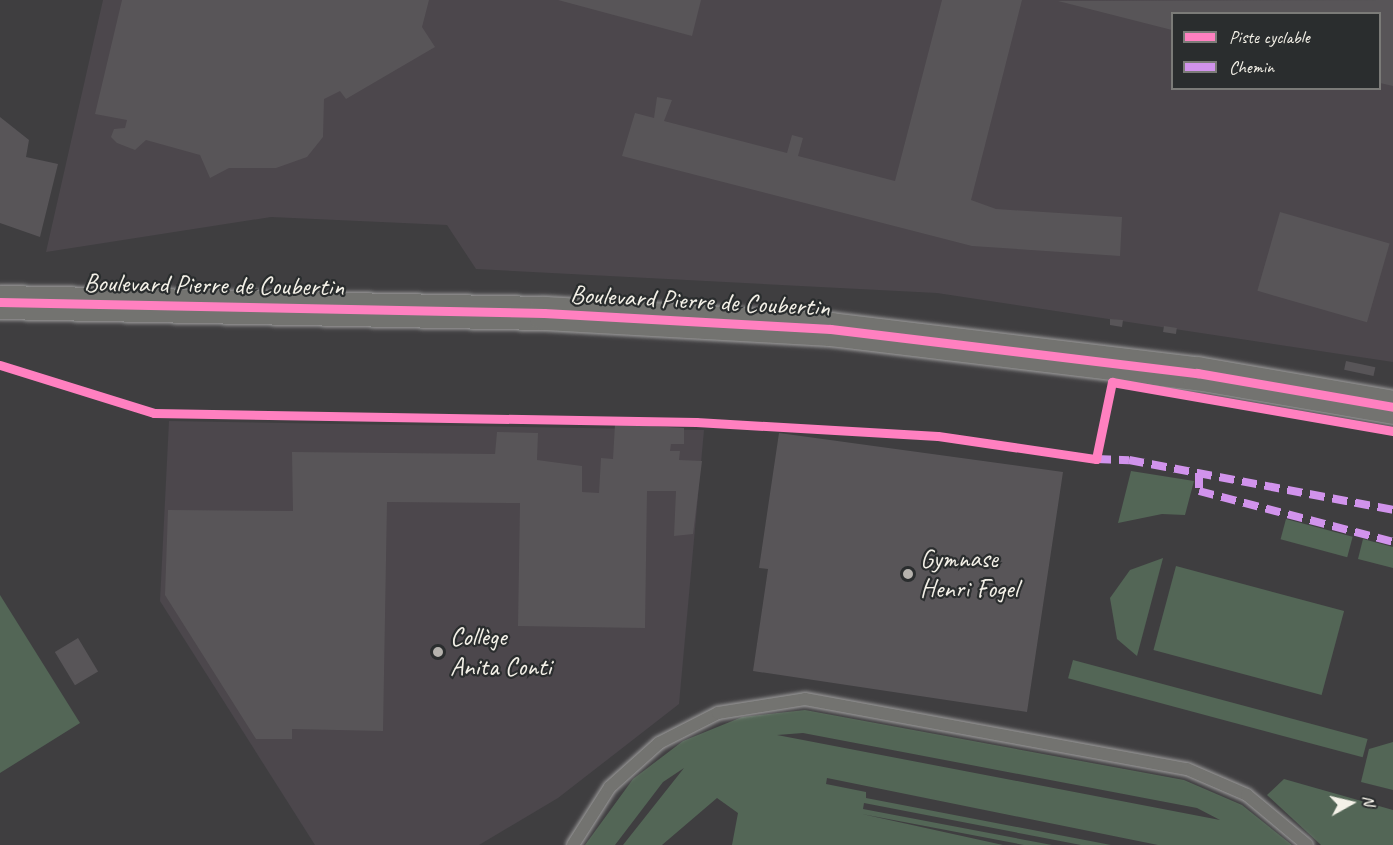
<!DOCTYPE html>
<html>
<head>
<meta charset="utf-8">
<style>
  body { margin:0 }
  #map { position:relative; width:1393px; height:845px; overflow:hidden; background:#3f3e40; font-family:Caveat,sans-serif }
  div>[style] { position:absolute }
  .built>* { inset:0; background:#4c474c }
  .green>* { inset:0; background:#536656; transform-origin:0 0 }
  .building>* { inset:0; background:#585558; transform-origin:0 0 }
  .roads { filter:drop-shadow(0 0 2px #a09f9f) drop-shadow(0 0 2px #a09f9f) }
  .lane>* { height:12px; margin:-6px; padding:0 6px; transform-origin:6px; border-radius:6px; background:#737370 }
  .secondary>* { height:33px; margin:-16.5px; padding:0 16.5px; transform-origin:16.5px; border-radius:16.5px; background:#737370 }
  .quiet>* { height:8px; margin-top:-4px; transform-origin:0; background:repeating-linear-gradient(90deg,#d193ec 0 15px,transparent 0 23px) }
  .cycleway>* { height:9px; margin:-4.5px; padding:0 4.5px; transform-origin:4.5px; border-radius:4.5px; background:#ff80c0 }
  .dots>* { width:16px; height:16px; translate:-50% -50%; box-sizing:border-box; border:3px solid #2a2d2e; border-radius:50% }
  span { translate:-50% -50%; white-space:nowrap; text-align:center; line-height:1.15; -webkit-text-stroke:4.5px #2a2d2e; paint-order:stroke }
  .street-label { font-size:26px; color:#f4f1e8 }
  .poi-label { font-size:26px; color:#f4f1e8 }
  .left { translate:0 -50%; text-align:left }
  .legend { position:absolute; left:1171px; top:12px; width:210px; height:78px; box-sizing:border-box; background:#2a2d2e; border:2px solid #7b7b78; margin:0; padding:8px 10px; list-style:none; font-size:18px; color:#f4f1e8 }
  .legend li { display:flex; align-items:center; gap:12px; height:30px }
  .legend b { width:30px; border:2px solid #7b7b78 }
  .north { position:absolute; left:1321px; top:773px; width:60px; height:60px; -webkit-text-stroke:4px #2a2d2e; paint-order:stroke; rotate:82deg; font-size:16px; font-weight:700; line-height:24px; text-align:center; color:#f4f1e8 }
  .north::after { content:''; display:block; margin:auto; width:21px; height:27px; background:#f4f1e8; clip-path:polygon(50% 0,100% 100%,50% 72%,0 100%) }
</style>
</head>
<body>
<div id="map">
  <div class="built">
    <div style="clip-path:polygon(evenodd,103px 0,1393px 0,1393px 362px,937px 293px,476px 269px,447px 225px,271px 217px,46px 252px,103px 0,1172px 14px,1380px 14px,1380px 88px,1172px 88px,1172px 14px)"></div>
    <div style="clip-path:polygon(169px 421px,704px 430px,679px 704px,558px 798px,479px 845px,315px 845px,160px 601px)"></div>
  </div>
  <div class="green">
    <div style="clip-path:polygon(1131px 471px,1194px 481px,1185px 515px,1162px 514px,1118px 523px)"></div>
    <div style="left:1286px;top:519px;width:69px;height:21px;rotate:15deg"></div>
    <div style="clip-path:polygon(1363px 539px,1393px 547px,1393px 568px,1358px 559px)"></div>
    <div style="clip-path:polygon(1163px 558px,1137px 656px,1117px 639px,1110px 598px,1130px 570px)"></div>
    <div style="left:1176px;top:566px;width:174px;height:87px;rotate:15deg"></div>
    <div style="clip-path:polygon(0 595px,80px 723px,0 773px)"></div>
    <div style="left:1073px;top:660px;width:305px;height:19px;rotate:15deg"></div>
    <div style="clip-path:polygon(evenodd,805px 710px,1184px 780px,1242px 805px,1292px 845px,1158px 845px,827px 778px,826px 784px,866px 792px,866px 798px,1111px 845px,1081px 845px,864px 803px,863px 809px,1052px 845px,1024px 845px,862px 814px,1003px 845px,732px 845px,738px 813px,717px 798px,662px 845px,623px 845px,684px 768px,663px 782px,615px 845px,585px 845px,633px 779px,683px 741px,742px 717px,805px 710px,803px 733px,1197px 808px,1220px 820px,777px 735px,803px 733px)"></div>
    <div style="clip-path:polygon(1393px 742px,1393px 790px,1361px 782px,1369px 749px)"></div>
    <div style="clip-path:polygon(1284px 779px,1393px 810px,1393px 845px,1321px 845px,1267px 795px)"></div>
  </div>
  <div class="building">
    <div style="clip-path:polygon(122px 0,429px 0,422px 27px,435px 47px,346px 99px,340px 91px,324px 99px,323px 137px,307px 157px,276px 168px,229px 168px,210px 178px,200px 155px,146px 140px,135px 150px,117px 143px,111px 137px,114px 129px,125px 128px,127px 120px,95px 114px)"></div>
    <div style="clip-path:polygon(558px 0,701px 0,692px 36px)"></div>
    <div style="clip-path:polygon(942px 0,1022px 0,971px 200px,996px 209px,1122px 217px,1120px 256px,972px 246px,622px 156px,635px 113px,654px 118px,657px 97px,672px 100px,664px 121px,787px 153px,792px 135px,803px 138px,798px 156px,895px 181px)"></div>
    <div style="clip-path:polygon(1393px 0,1393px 86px,1380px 83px,1380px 14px,1172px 14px,1172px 30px,1058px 1px)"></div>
    <div style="clip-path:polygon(0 117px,29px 140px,26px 157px,58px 164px,40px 237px,0 223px)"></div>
    <div style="left:1280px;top:212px;width:114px;height:82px;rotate:16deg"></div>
    <div style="clip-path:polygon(1110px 319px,1123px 320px,1122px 327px,1110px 325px)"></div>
    <div style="left:1164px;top:326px;width:13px;height:6px;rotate:9deg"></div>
    <div style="left:1346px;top:361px;width:30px;height:9px;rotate:12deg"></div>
    <div style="clip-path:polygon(615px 424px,684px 428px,684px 444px,671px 444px,670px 451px,680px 451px,679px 460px,702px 461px,693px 534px,674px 536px,676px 491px,647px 491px,645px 628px,518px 626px,520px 503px,387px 502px,383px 731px,292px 729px,292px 739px,256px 739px,165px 595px,168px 510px,293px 511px,292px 452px,495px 454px,497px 432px,538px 433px,537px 460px,582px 466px,582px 492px,599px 493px,601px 458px,613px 459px)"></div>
    <div style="clip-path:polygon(779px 433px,1063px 472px,1027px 712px,753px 671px,768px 569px,759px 568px)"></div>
    <div style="left:78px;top:638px;width:39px;height:27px;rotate:59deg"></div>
  </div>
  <div class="roads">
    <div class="lane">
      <div style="left:573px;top:845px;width:69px;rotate:-57.5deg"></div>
      <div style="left:610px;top:787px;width:66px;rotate:-41.9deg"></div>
      <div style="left:659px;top:743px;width:66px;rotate:-27deg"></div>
      <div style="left:718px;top:713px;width:88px;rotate:-9.1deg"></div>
      <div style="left:805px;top:699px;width:388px;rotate:10.4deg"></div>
      <div style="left:1187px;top:769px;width:65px;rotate:23.4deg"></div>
      <div style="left:1247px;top:795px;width:78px;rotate:39.8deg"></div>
    </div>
    <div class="secondary">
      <div style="left:0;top:302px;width:544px;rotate:1.16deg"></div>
      <div style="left:544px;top:313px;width:287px;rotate:3.2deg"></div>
      <div style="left:831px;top:329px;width:369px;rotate:6.9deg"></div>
      <div style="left:1197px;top:373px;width:199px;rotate:9.8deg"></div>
    </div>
  </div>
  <div class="quiet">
    <div style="left:1096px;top:459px;width:33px;rotate:2deg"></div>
    <div style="left:1129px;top:460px;width:269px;rotate:10.7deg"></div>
    <div style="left:1199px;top:473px;width:18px;rotate:90deg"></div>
    <div style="left:1199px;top:491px;width:201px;rotate:14.7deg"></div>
  </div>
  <div class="cycleway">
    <div style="left:0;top:302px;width:544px;rotate:1.16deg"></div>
    <div style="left:544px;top:313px;width:287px;rotate:3.2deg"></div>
    <div style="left:831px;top:329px;width:369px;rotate:6.9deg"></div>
    <div style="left:1197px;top:373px;width:199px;rotate:9.8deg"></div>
    <div style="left:0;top:365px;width:161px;rotate:17.3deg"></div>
    <div style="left:154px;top:413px;width:542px;rotate:0.95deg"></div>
    <div style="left:696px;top:422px;width:242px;rotate:3.3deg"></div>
    <div style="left:938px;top:436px;width:160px;rotate:8.3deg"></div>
    <div style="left:1096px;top:459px;width:79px;rotate:-78.3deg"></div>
    <div style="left:1112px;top:382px;width:285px;rotate:9.9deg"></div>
  </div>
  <div class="dots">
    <div style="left:908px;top:574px;background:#b5b2ad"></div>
    <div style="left:438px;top:652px;background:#b5b2ad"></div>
  </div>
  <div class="street-label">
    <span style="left:214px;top:285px;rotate:1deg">Boulevard Pierre de Coubertin</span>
    <span style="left:700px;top:301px;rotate:3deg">Boulevard Pierre de Coubertin</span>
  </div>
  <div class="poi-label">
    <span class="left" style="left:920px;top:574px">Gymnase<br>Henri Fogel</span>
    <span class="left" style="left:450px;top:652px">Collège<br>Anita Conti</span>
  </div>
  <ul class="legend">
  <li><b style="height:8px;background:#ff80c0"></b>Piste cyclable</li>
  <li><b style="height:8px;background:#d193ec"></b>Chemin</li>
  </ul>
  <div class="north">N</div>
</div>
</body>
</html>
